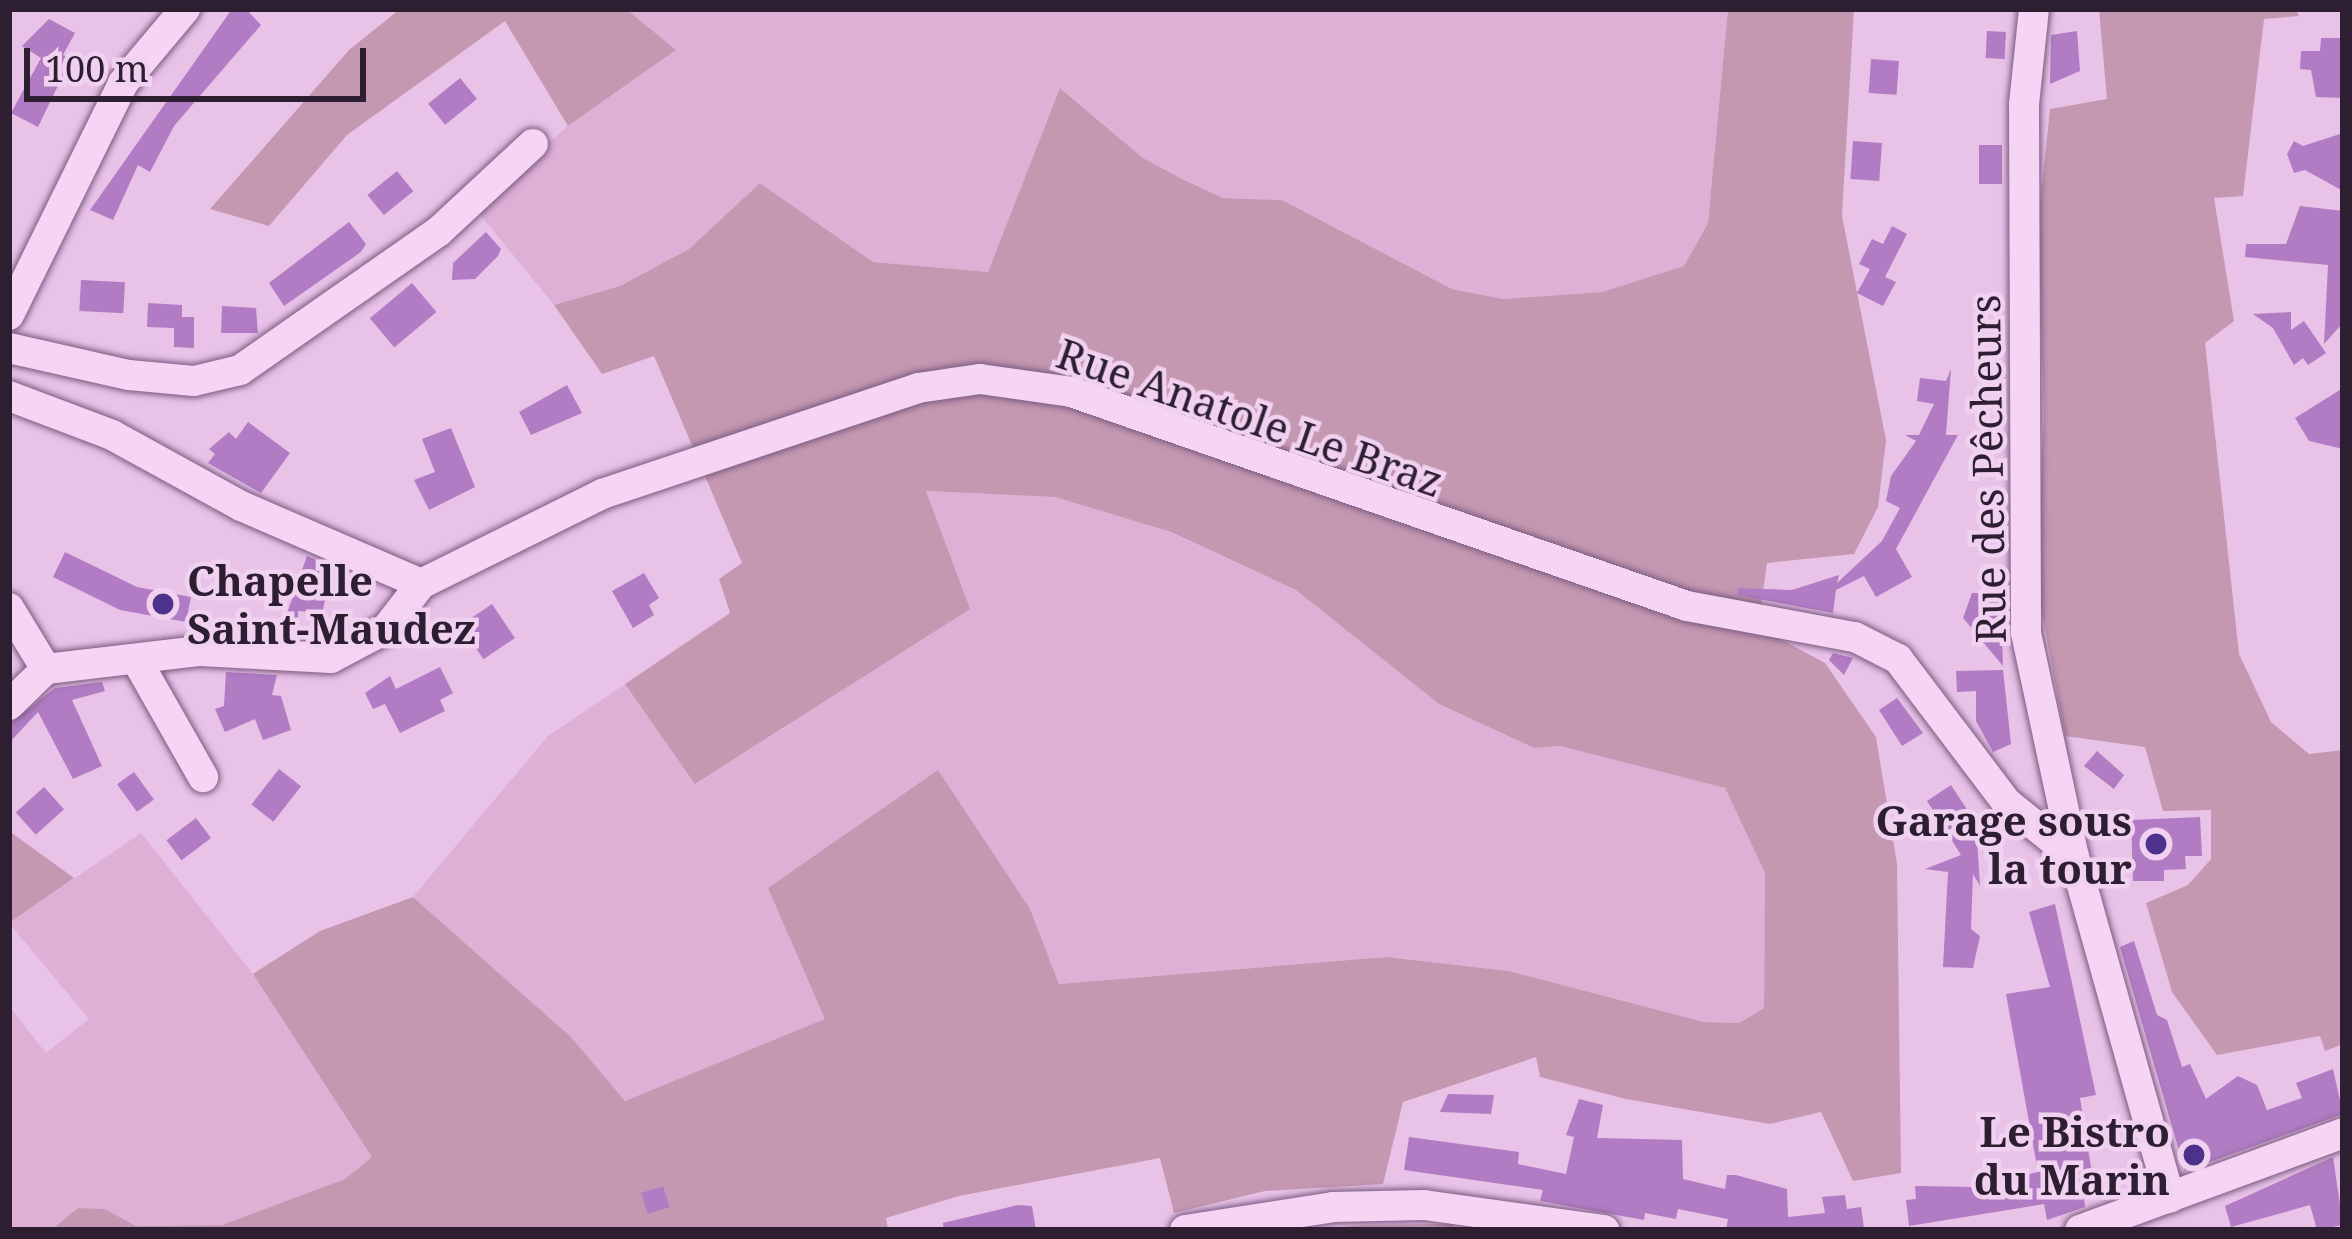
<!DOCTYPE html>
<html>
<head>
<meta charset="utf-8">
<style>
  body { margin:0 }
  #map { position:relative; width:2352px; height:1239px; overflow:hidden; background:#e9c2e8; font-family:"Noto Serif",serif }
  div>[style] { position:absolute }
  .farmland>* { inset:0; background:#deb0d6 }
  .green>* { inset:0; background:#c598b1 }
  .building>* { inset:0; background:#b17cc3; transform-origin:0 0 }
  .roads { filter:drop-shadow(0 0 3px #7b5b81) drop-shadow(0 0 3px #7b5b81) }
  .minor>* { height:30px; margin:-15px; padding:0 15px; transform-origin:15px; border-radius:15px; background:#f5d4f4 }
  .dots>* { width:33px; height:33px; translate:-50% -50%; box-sizing:border-box; border:6px solid #f1d1f0; border-radius:50% }
  span { translate:-50% -50%; white-space:nowrap; text-align:center; line-height:1.15; -webkit-text-stroke:9px #f1d1f0; paint-order:stroke }
  .street-label { font-size:42px; color:#2e1e32 }
  .poi-label { font-size:42px; color:#2e1e32; font-weight:700 }
  .left { translate:0 -50%; text-align:left }
  .right { translate:-100% -50%; text-align:right }
  .frame { position:absolute; inset:0; border:12px solid #2e1e32; pointer-events:none }
  .scale { position:absolute; left:24px; top:48px; width:342px; height:54px; box-sizing:border-box; border:6px solid #2e1e32; border-top:0; padding-left:15px; font-size:36px; line-height:42px; white-space:nowrap; color:#2e1e32; -webkit-text-stroke:9px #f1d1f0; paint-order:stroke }
</style>
</head>
<body>
<div id="map">
  <div class="farmland">
    <div style="clip-path:polygon(626px 9px,1728px 9px,1708px 223px,1684px 266px,1602px 292px,1503px 299px,1452px 289px,1282px 200px,1223px 198px,1184px 180px,1143px 158px,1061px 88px,988px 272px,873px 262px,760px 183px,689px 249px,620px 286px,554px 305px,475px 208px,568px 126px,675px 51px)"></div>
    <div style="clip-path:polygon(925px 491px,1055px 497px,1170px 532px,1296px 590px,1439px 704px,1534px 748px,1560px 746px,1725px 788px,1765px 873px,1764px 1008px,1739px 1023px,1704px 1022px,1509px 971px,1386px 957px,1059px 984px,1030px 909px,768px 888px,826px 1019px,625px 1101px,571px 1037px,413px 897px,548px 736px,625px 684px,696px 784px,969px 609px)"></div>
    <div style="clip-path:polygon(141px 833px,253px 974px,372px 1157px,345px 1179px,222px 1225px,136px 1226px,105px 1209px,78px 1208px,51px 1230px,9px 1230px,9px 1006px,46px 1053px,89px 1019px,9px 923px)"></div>
  </div>
  <div class="green">
    <div style="clip-path:polygon(400px 9px,626px 9px,676px 50px,568px 126px,505px 21px,347px 135px,269px 226px,210px 209px,349px 50px)"></div>
    <div style="clip-path:polygon(1728px 9px,1854px 9px,1842px 216px,1886px 440px,1878px 507px,1854px 554px,1767px 563px,1758px 627px,1825px 663px,1876px 737px,1897px 864px,1901px 1173px,1853px 1181px,1821px 1112px,1770px 1124px,1626px 1099px,1540px 1077px,1536px 1057px,1403px 1102px,1383px 1184px,1265px 1191px,1174px 1213px,1160px 1158px,959px 1196px,886px 1218px,888px 1230px,51px 1230px,78px 1208px,105px 1209px,136px 1226px,222px 1225px,345px 1179px,372px 1157px,253px 974px,320px 931px,413px 897px,571px 1037px,625px 1101px,825px 1019px,768px 888px,938px 770px,1030px 909px,1059px 984px,1386px 957px,1509px 971px,1704px 1022px,1739px 1023px,1764px 1008px,1765px 873px,1725px 788px,1560px 746px,1534px 748px,1439px 704px,1296px 590px,1171px 532px,1055px 497px,926px 491px,970px 609px,695px 784px,625px 684px,730px 613px,719px 579px,742px 563px,654px 356px,602px 374px,554px 305px,620px 286px,689px 249px,760px 183px,873px 262px,988px 272px,1060px 88px,1143px 158px,1184px 180px,1223px 198px,1282px 200px,1452px 289px,1503px 299px,1602px 292px,1684px 266px,1708px 223px)"></div>
    <div style="clip-path:polygon(2099px 9px,2296px 9px,2299px 16px,2264px 19px,2243px 196px,2214px 198px,2234px 321px,2205px 343px,2239px 654px,2271px 722px,2309px 754px,2343px 750px,2343px 1044px,2325px 1051px,2320px 1036px,2217px 1055px,2172px 992px,2146px 903px,2188px 885px,2211px 859px,2211px 810px,2163px 811px,2145px 747px,2065px 736px,2037px 584px,2044px 415px,2038px 225px,2050px 109px,2107px 99px)"></div>
    <div style="clip-path:polygon(9px 831px,74px 878px,9px 923px)"></div>
    <div style="clip-path:polygon(1454px 1224px,1454px 1230px,1311px 1230px,1362px 1225px)"></div>
  </div>
  <div class="building">
    <div style="clip-path:polygon(232px 9px,246px 9px,261px 25px,174px 126px,150px 172px,138px 165px,113px 220px,90px 210px)"></div>
    <div style="clip-path:polygon(49px 19px,75px 33px,63px 55px,71px 59px,38px 127px,11px 113px,41px 58px,22px 46px)"></div>
    <div style="left:1987px;top:31px;width:19px;height:27px;rotate:3deg"></div>
    <div style="clip-path:polygon(2077px 31px,2080px 71px,2050px 84px,2051px 35px)"></div>
    <div style="clip-path:polygon(2321px 38px,2343px 38px,2343px 98px,2316px 97px,2311px 70px,2300px 69px,2301px 51px,2320px 51px)"></div>
    <div style="left:1871px;top:59px;width:28px;height:34px;rotate:4deg"></div>
    <div style="left:460px;top:78px;width:27px;height:41px;rotate:51deg"></div>
    <div style="clip-path:polygon(2343px 133px,2343px 191px,2305px 170px,2294px 173px,2287px 154px,2294px 141px,2303px 146px)"></div>
    <div style="left:1853px;top:141px;width:29px;height:38px;rotate:4deg"></div>
    <div style="left:1979px;top:145px;width:23px;height:39px"></div>
    <div style="left:397px;top:171px;width:26px;height:38px;rotate:51deg"></div>
    <div style="clip-path:polygon(2300px 206px,2343px 211px,2343px 323px,2324px 344px,2328px 265px,2245px 257px,2246px 244px,2286px 244px)"></div>
    <div style="clip-path:polygon(349px 222px,366px 244px,361px 252px,284px 306px,269px 283px)"></div>
    <div style="clip-path:polygon(1892px 226px,1907px 234px,1885px 277px,1896px 282px,1883px 306px,1857px 293px,1870px 269px,1859px 264px,1872px 239px,1883px 244px)"></div>
    <div style="clip-path:polygon(486px 232px,501px 249px,498px 256px,475px 279px,452px 280px,453px 263px)"></div>
    <div style="left:81px;top:280px;width:44px;height:31px;rotate:3deg"></div>
    <div style="left:412px;top:283px;width:38px;height:55px;rotate:50deg"></div>
    <div style="clip-path:polygon(148px 303px,182px 305px,182px 317px,194px 317px,194px 348px,174px 347px,174px 328px,147px 327px)"></div>
    <div style="clip-path:polygon(222px 306px,256px 308px,258px 333px,221px 333px)"></div>
    <div style="clip-path:polygon(2291px 312px,2291px 330px,2304px 321px,2326px 353px,2308px 365px,2303px 358px,2294px 365px,2273px 328px,2253px 314px)"></div>
    <div style="clip-path:polygon(1951px 369px,1946px 435px,1958px 435px,1896px 549px,1912px 577px,1876px 597px,1864px 576px,1836px 590px,1833px 613px,1737px 595px,1738px 588px,1792px 590px,1839px 575px,1837px 583px,1882px 541px,1900px 508px,1886px 501px,1891px 476px,1916px 441px,1905px 435px,1919px 435px,1934px 404px,1917px 401px,1920px 378px,1946px 381px)"></div>
    <div style="clip-path:polygon(567px 385px,582px 413px,531px 435px,519px 412px)"></div>
    <div style="clip-path:polygon(2343px 388px,2343px 449px,2309px 441px,2295px 418px)"></div>
    <div style="clip-path:polygon(248px 422px,290px 453px,261px 493px,208px 463px,215px 454px,209px 449px,229px 432px,236px 439px)"></div>
    <div style="clip-path:polygon(451px 428px,475px 487px,429px 510px,414px 480px,435px 472px,422px 439px)"></div>
    <div style="clip-path:polygon(65px 552px,137px 587px,191px 597px,186px 622px,120px 610px,53px 577px)"></div>
    <div style="clip-path:polygon(307px 556px,333px 567px,322px 613px,298px 611px,299px 637px,279px 636px)"></div>
    <div style="clip-path:polygon(644px 573px,659px 598px,649px 605px,654px 615px,633px 628px,612px 591px)"></div>
    <div style="clip-path:polygon(1972px 593px,2001px 593px,2003px 666px,1963px 618px)"></div>
    <div style="left:492px;top:604px;width:41px;height:38px;rotate:56deg"></div>
    <div style="clip-path:polygon(1833px 653px,1853px 658px,1844px 675px,1829px 660px)"></div>
    <div style="clip-path:polygon(440px 667px,453px 693px,440px 700px,445px 711px,400px 733px,385px 704px,373px 709px,365px 693px,390px 676px,396px 689px)"></div>
    <div style="clip-path:polygon(2003px 670px,2011px 744px,1993px 752px,1976px 721px,1976px 691px,1957px 692px,1956px 671px)"></div>
    <div style="clip-path:polygon(226px 672px,277px 675px,272px 695px,281px 696px,291px 730px,263px 740px,255px 719px,225px 732px,215px 709px,224px 706px)"></div>
    <div style="clip-path:polygon(102px 682px,105px 691px,72px 700px,102px 766px,73px 779px,38px 712px,9px 743px,9px 724px,55px 688px)"></div>
    <div style="clip-path:polygon(1897px 698px,1923px 733px,1902px 746px,1879px 710px)"></div>
    <div style="clip-path:polygon(2097px 751px,2124px 775px,2114px 789px,2084px 766px)"></div>
    <div style="left:279px;top:769px;width:28px;height:45px;rotate:38deg"></div>
    <div style="left:134px;top:772px;width:34px;height:21px;rotate:54deg"></div>
    <div style="clip-path:polygon(1951px 785px,1976px 823px,1980px 886px,1973px 874px,1971px 929px,1980px 936px,1973px 968px,1943px 967px,1948px 872px,1925px 869px,1961px 855px,1927px 801px)"></div>
    <div style="left:44px;top:787px;width:30px;height:38px;rotate:48deg"></div>
    <div style="clip-path:polygon(2200px 817px,2202px 856px,2185px 856px,2186px 869px,2164px 870px,2164px 881px,2133px 881px,2131px 820px)"></div>
    <div style="left:196px;top:818px;width:25px;height:37px;rotate:53deg"></div>
    <div style="clip-path:polygon(2055px 904px,2096px 1095px,2080px 1098px,2094px 1186px,2083px 1188px,2085px 1207px,2047px 1220px,2044px 1204px,1909px 1226px,1906px 1200px,1916px 1199px,1915px 1186px,1974px 1187px,2038px 1172px,2006px 994px,2050px 987px,2029px 912px)"></div>
    <div style="clip-path:polygon(2134px 941px,2157px 1015px,2167px 1020px,2182px 1067px,2190px 1064px,2206px 1099px,2238px 1076px,2257px 1085px,2267px 1110px,2302px 1098px,2296px 1083px,2333px 1069px,2343px 1114px,2185px 1171px,2120px 947px)"></div>
    <div style="clip-path:polygon(1448px 1094px,1494px 1095px,1491px 1114px,1440px 1112px)"></div>
    <div style="clip-path:polygon(1579px 1099px,1603px 1105px,1597px 1138px,1682px 1140px,1683px 1179px,1725px 1189px,1727px 1175px,1736px 1175px,1787px 1189px,1788px 1217px,1825px 1213px,1822px 1197px,1845px 1195px,1847px 1209px,1861px 1207px,1864px 1228px,1726px 1230px,1728px 1219px,1678px 1209px,1676px 1219px,1645px 1213px,1644px 1220px,1540px 1201px,1543px 1190px,1404px 1170px,1409px 1137px,1519px 1152px,1518px 1164px,1566px 1174px,1574px 1137px,1566px 1135px)"></div>
    <div style="clip-path:polygon(2333px 1157px,2343px 1225px,2317px 1230px,2310px 1205px,2231px 1227px,2225px 1206px)"></div>
    <div style="left:663px;top:1186px;width:22px;height:23px;rotate:72deg"></div>
    <div style="clip-path:polygon(1018px 1205px,1032px 1206px,1036px 1230px,944px 1230px,943px 1223px)"></div>
  </div>
  <div class="roads">
    <div class="minor">
      <div style="left:2034px;top:9px;width:96px;rotate:96deg"></div>
      <div style="left:2024px;top:104px;width:529px;rotate:89.78deg"></div>
      <div style="left:2026px;top:633px;width:229px;rotate:77.9deg"></div>
      <div style="left:2074px;top:857px;width:354px;rotate:74.3deg"></div>
      <div style="left:9px;top:315px;width:258px;rotate:-63.8deg"></div>
      <div style="left:123px;top:83px;width:97px;rotate:-50deg"></div>
      <div style="left:9px;top:348px;width:123px;rotate:12.7deg"></div>
      <div style="left:129px;top:375px;width:65px;rotate:5.3deg"></div>
      <div style="left:194px;top:381px;width:47px;rotate:-13.4deg"></div>
      <div style="left:240px;top:370px;width:243px;rotate:-34.9deg"></div>
      <div style="left:439px;top:231px;width:128px;rotate:-42.8deg"></div>
      <div style="left:9px;top:396px;width:110px;rotate:20.7deg"></div>
      <div style="left:112px;top:435px;width:147px;rotate:28.8deg"></div>
      <div style="left:241px;top:506px;width:196px;rotate:23.4deg"></div>
      <div style="left:9px;top:608px;width:71px;rotate:58.8deg"></div>
      <div style="left:136px;top:659px;width:136px;rotate:60.4deg"></div>
      <div style="left:46px;top:669px;width:155px;rotate:-6.7deg"></div>
      <div style="left:200px;top:651px;width:131px;rotate:3.1deg"></div>
      <div style="left:331px;top:658px;width:62px;rotate:-27.8deg"></div>
      <div style="left:386px;top:629px;width:57px;rotate:-52.1deg"></div>
      <div style="left:421px;top:584px;width:202px;rotate:-26.4deg"></div>
      <div style="left:602px;top:494px;width:333px;rotate:-18.5deg"></div>
      <div style="left:918px;top:388px;width:63px;rotate:-8.3deg"></div>
      <div style="left:980px;top:379px;width:92px;rotate:8.1deg"></div>
      <div style="left:1071px;top:392px;width:652px;rotate:19.16deg"></div>
      <div style="left:1687px;top:606px;width:171px;rotate:10.5deg"></div>
      <div style="left:1855px;top:637px;width:48px;rotate:27.1deg"></div>
      <div style="left:1898px;top:659px;width:179px;rotate:52.9deg"></div>
      <div style="left:2006px;top:802px;width:87px;rotate:39deg"></div>
      <div style="left:9px;top:705px;width:52px;rotate:-44.2deg"></div>
      <div style="left:1185px;top:1230px;width:150px;rotate:-8.8deg"></div>
      <div style="left:1333px;top:1207px;width:91px;rotate:-1.3deg"></div>
      <div style="left:1424px;top:1205px;width:182px;rotate:7.9deg"></div>
      <div style="left:2080px;top:1230px;width:280px;rotate:-20.2deg"></div>
    </div>
  </div>
  <div class="dots">
    <div style="left:163px;top:604px;background:#4d318a"></div>
    <div style="left:2156px;top:844px;background:#4d318a"></div>
    <div style="left:2194px;top:1155px;background:#4d318a"></div>
  </div>
  <div class="street-label">
    <span style="left:1250px;top:417px;rotate:19deg">Rue Anatole Le Braz</span>
    <span style="left:1987px;top:469px;rotate:-91deg">Rue des Pêcheurs</span>
  </div>
  <div class="poi-label">
    <span class="left" style="left:187px;top:604px">Chapelle<br>Saint-Maudez</span>
    <span class="right" style="left:2132px;top:844px">Garage sous<br>la tour</span>
    <span class="right" style="left:2170px;top:1155px">Le Bistro<br>du Marin</span>
  </div>
  <div class="frame"></div>
  <div class="scale">100 m</div>
</div>
</body>
</html>
